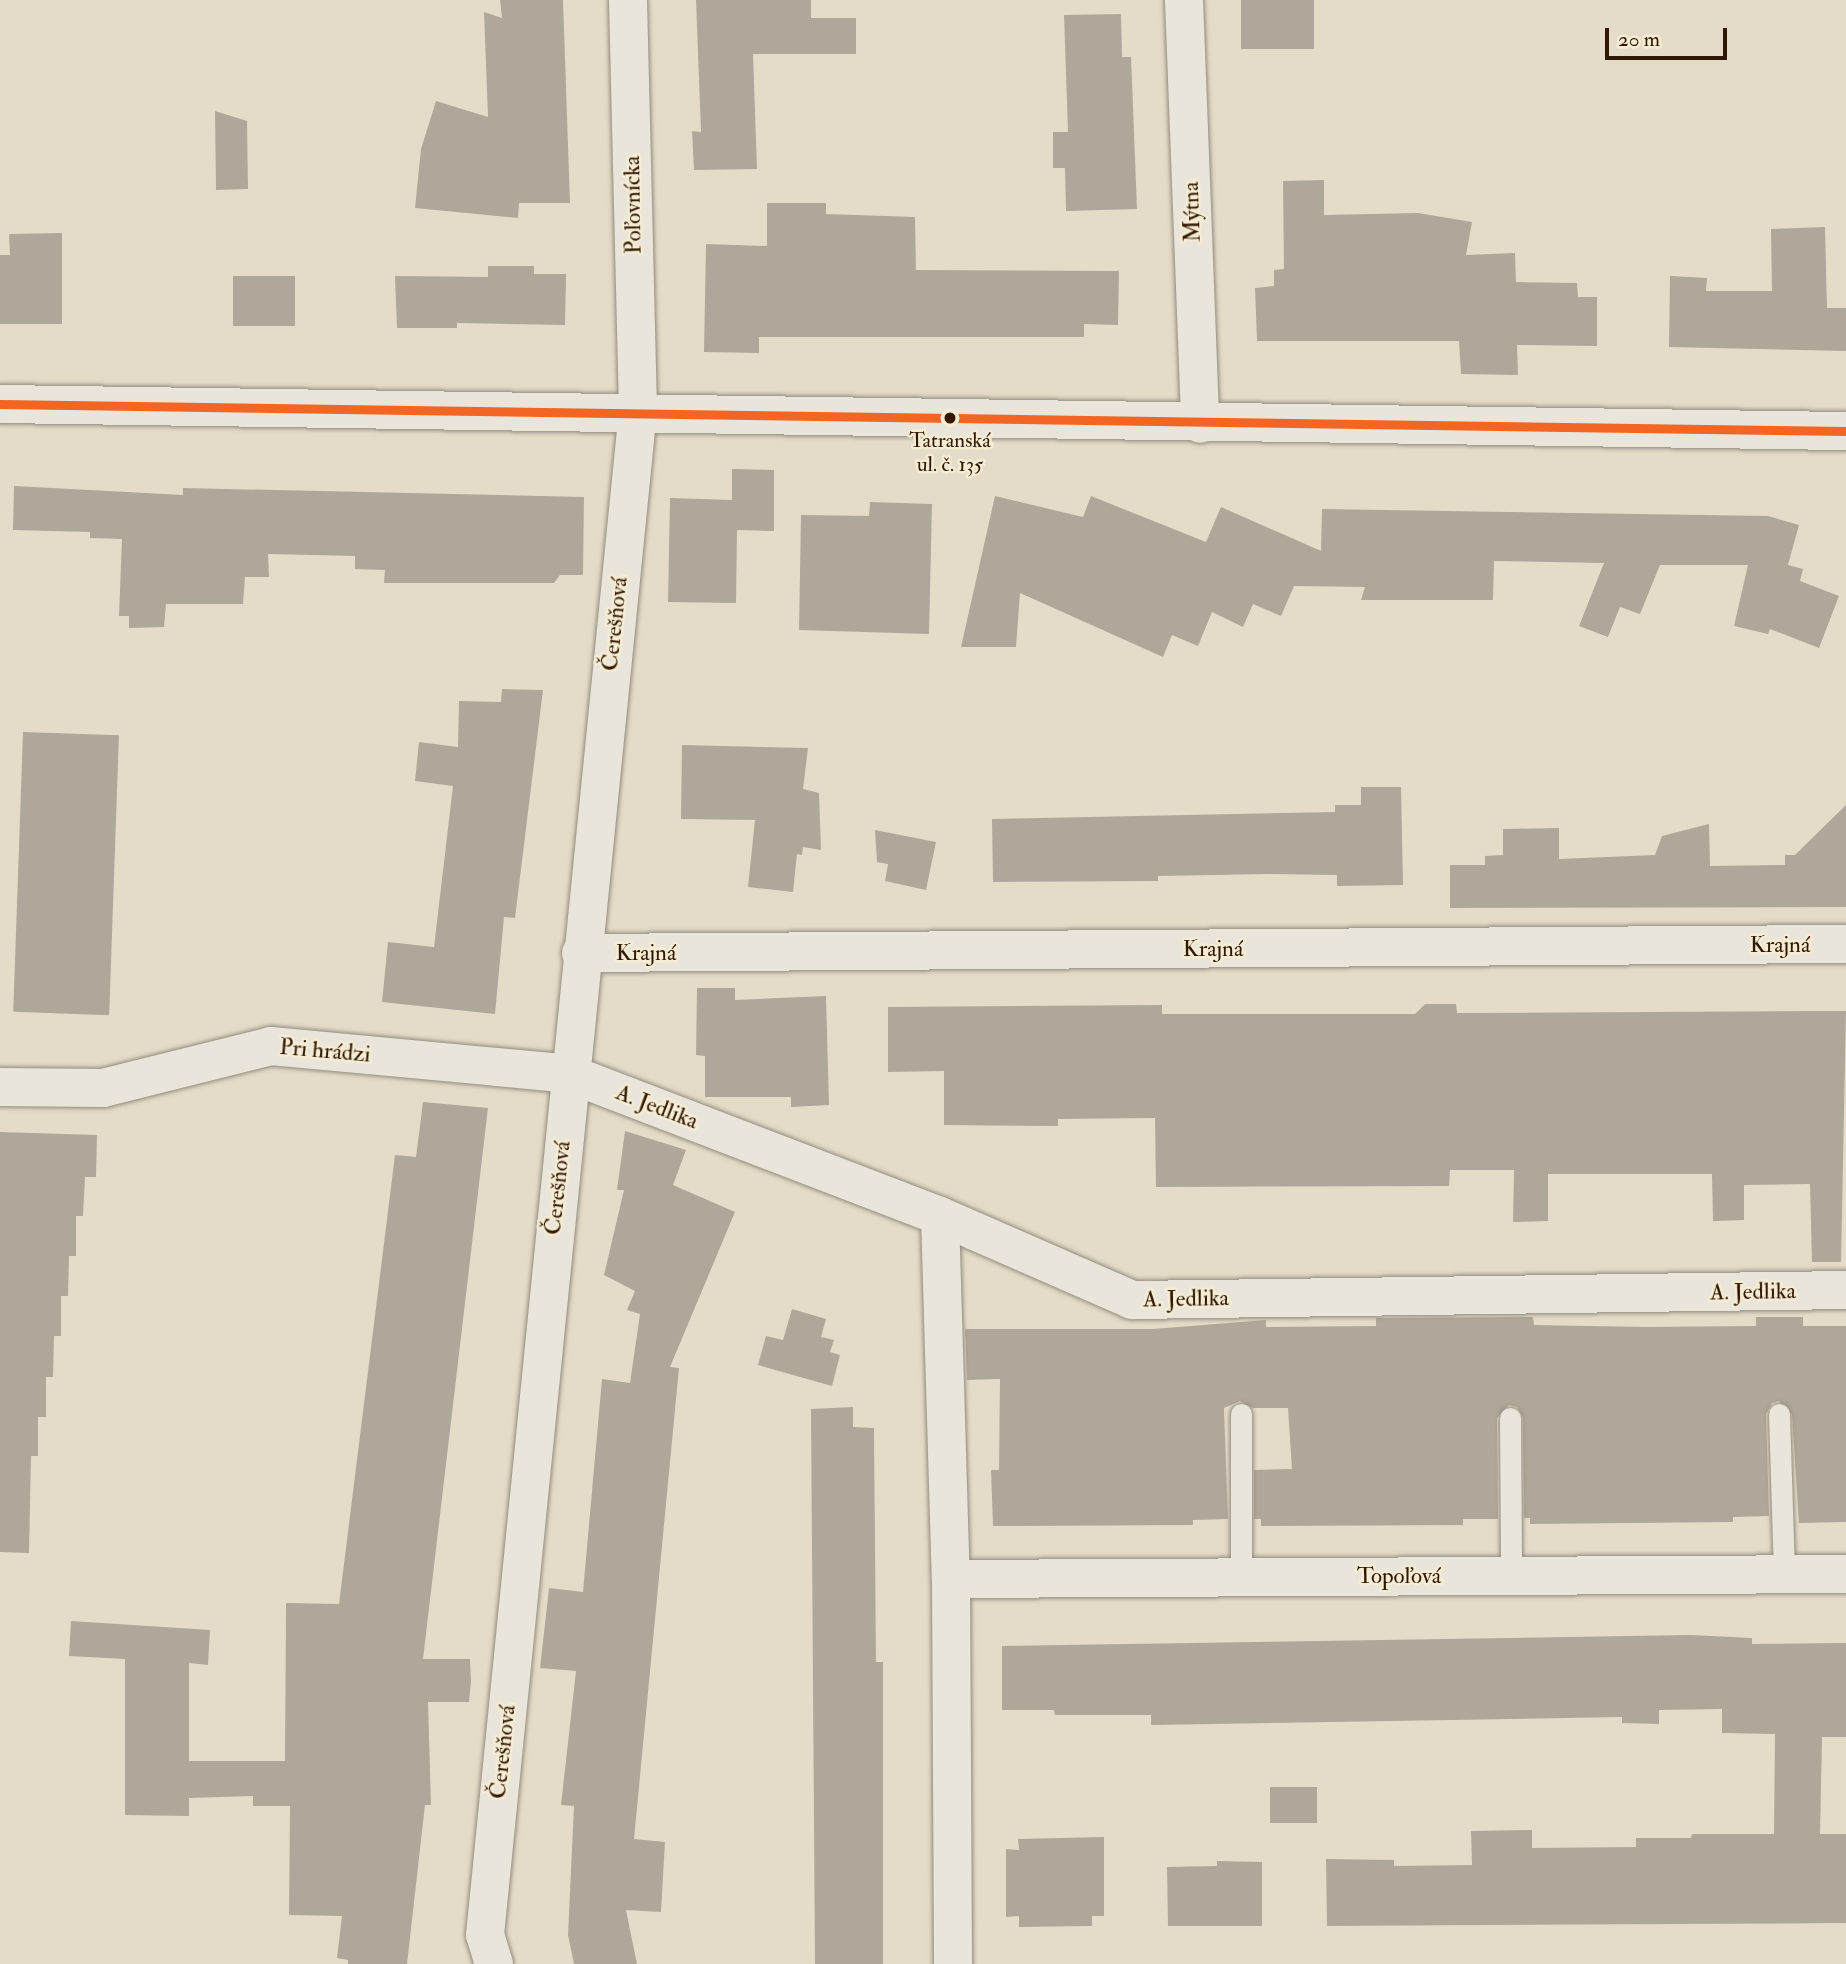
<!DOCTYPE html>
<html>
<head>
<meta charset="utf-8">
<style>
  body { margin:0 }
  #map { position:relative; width:1846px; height:1964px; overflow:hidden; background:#e4dcc8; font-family:"IM FELL Double Pica",serif }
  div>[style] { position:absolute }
  .building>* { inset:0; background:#afa89a; transform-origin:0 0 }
  .roads { filter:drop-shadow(0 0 2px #938b7e) drop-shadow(0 0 2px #938b7e) }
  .service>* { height:21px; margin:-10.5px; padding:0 10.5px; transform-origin:10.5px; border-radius:10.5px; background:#e9e5db }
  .minor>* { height:38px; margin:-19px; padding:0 19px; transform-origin:19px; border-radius:19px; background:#e9e5db }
  .bus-1>* { height:9px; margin:-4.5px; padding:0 4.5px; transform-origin:4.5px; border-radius:4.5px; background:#f26522 }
  .dots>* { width:19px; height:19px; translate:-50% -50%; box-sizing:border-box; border:4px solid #f5ecd3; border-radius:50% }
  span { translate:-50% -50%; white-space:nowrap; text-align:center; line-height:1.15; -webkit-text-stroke:5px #f5ecd3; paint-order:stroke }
  .bus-label { font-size:21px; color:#301804 }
  .street-label { font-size:23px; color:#301804 }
  .scale { position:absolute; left:1605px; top:28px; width:122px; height:32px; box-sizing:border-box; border:4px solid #301804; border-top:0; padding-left:9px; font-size:21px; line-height:24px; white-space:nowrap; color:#301804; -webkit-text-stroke:5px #f5ecd3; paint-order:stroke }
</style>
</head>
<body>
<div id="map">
  <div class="building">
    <div style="clip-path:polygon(500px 0,563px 0,570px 203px,519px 203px,518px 218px,415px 208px,421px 149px,436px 101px,488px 117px,484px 12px,502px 18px)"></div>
    <div style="clip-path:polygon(696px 0,811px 0,811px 18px,856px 18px,856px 54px,753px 54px,757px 169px,694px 170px,692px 131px,701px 132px)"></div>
    <div style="left:1241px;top:0;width:73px;height:49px"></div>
    <div style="clip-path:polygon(1121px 14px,1122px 57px,1131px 57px,1137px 209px,1066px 211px,1065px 168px,1053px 168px,1053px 132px,1068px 132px,1064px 15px)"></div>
    <div style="clip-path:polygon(215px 111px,247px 121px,248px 189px,216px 190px)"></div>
    <div style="clip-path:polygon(1324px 180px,1324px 215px,1418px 213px,1472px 222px,1466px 255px,1515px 253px,1516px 282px,1577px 283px,1578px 297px,1597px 297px,1597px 346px,1517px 345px,1518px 375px,1461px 374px,1459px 341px,1257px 341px,1255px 288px,1274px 286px,1274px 270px,1284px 269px,1283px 181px)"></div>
    <div style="clip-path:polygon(767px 203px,826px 203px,826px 214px,915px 217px,916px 270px,1119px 271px,1118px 325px,1084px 324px,1084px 337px,759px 337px,759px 353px,704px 352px,706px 244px,767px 246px)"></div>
    <div style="clip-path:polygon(1825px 227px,1827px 308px,1846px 308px,1846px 351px,1669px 347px,1670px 276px,1707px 278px,1706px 291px,1772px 291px,1771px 229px)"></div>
    <div style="clip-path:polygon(62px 233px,62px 324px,0 324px,0 255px,10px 255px,9px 234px)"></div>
    <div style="clip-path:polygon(488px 266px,534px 266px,534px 274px,566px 274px,565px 325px,457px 323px,457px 328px,397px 328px,395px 276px,488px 277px)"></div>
    <div style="left:233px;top:276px;width:62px;height:50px"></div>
    <div style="clip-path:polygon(732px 469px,774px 470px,774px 531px,737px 530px,736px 603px,668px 602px,670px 498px,732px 500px)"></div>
    <div style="clip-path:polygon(14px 486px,183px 495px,183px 488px,584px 497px,583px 575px,560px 575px,554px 583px,384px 583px,385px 570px,355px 569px,355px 556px,268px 554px,269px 577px,245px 577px,243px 604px,166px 604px,164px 627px,129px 628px,129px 616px,119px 616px,122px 539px,90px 538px,90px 532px,13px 530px)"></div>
    <div style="clip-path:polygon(995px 496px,1083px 517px,1091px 496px,1206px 542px,1221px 507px,1321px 551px,1322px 509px,1768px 516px,1799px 525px,1788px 565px,1803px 569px,1800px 581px,1839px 596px,1819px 648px,1770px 629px,1768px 634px,1734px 626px,1748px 565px,1660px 565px,1640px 614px,1620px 607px,1608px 637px,1579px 626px,1604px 563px,1494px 561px,1493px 600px,1361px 600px,1365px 587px,1294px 586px,1281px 616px,1253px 604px,1243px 627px,1212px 612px,1198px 646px,1172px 635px,1163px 657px,1020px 593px,1016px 647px,961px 647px)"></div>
    <div style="clip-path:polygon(870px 502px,932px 504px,929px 634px,799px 630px,801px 515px,869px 516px)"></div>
    <div style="clip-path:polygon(502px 689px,543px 690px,515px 918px,504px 917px,495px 1014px,382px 1002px,388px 942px,434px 947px,453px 786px,415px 781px,419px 742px,458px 747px,459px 701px,501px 702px)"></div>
    <div style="left:23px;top:732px;width:96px;height:280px;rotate:2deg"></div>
    <div style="clip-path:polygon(682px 745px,808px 748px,803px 789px,819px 793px,821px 850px,803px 847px,802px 855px,797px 854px,793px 892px,748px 887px,755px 820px,681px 819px)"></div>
    <div style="clip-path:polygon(1361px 787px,1401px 787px,1403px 885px,1337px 886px,1337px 875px,1268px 874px,1158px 876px,1158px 881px,993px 882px,992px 819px,1335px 812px,1335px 805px,1361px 805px)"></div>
    <div style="clip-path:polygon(1846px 805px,1846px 907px,1450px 908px,1450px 865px,1485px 865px,1485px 856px,1503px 855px,1503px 829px,1559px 828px,1559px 859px,1655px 855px,1662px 836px,1709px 824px,1710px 866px,1785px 865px,1785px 855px,1795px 855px)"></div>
    <div style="clip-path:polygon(875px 830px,936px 842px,926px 890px,885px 881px,888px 864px,877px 862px)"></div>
    <div style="clip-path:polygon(697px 988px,735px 988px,735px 1000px,826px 996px,829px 1105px,791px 1107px,791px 1097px,705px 1097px,705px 1056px,696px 1055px)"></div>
    <div style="clip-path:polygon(1425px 1004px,1456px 1004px,1457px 1013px,1846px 1011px,1841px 1262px,1812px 1262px,1810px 1184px,1744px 1185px,1744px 1220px,1713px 1221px,1712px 1174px,1548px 1174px,1548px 1221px,1513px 1222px,1514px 1170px,1450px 1170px,1449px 1186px,1156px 1187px,1155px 1118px,1058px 1119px,1058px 1126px,944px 1125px,944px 1071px,888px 1072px,888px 1007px,1162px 1005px,1162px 1014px,1415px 1014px)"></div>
    <div style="clip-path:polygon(423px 1102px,488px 1108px,423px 1659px,470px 1659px,471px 1682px,469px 1702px,428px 1702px,431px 1805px,425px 1805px,407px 1964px,348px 1964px,348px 1960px,337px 1958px,342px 1916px,289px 1915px,290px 1806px,253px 1806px,253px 1796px,189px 1798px,189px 1816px,125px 1815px,125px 1659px,69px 1656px,71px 1621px,210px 1630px,208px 1665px,189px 1663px,189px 1761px,285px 1761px,286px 1603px,339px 1604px,395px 1155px,416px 1157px)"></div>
    <div style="clip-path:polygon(625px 1131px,686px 1150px,673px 1185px,735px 1212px,670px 1367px,679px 1368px,634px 1839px,665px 1842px,661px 1912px,626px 1910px,637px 1964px,574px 1964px,568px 1935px,574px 1806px,561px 1805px,576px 1671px,540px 1668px,549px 1588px,583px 1592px,602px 1379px,630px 1383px,640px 1314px,627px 1310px,635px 1291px,604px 1275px,624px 1190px,617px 1190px)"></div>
    <div style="clip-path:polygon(0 1132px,97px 1135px,96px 1177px,85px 1177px,83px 1216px,76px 1216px,76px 1256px,69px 1256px,68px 1296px,61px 1296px,61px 1336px,54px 1336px,53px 1377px,46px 1377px,46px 1417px,38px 1417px,38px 1456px,31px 1456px,29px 1553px,0 1552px)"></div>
    <div style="clip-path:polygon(792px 1309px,826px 1319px,821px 1337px,834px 1340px,830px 1352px,840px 1355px,832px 1386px,758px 1365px,766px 1336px,783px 1340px)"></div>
    <div style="clip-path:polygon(1533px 1317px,1534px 1325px,1646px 1327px,1756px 1326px,1756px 1317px,1803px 1317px,1803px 1326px,1846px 1326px,1846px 1522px,1799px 1523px,1792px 1414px,1779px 1401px,1772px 1403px,1766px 1414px,1769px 1516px,1733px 1517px,1733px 1522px,1530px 1524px,1530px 1518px,1524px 1518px,1523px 1417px,1517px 1407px,1509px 1405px,1497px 1418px,1498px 1519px,1463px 1519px,1463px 1525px,1261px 1526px,1261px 1519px,1254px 1519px,1254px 1470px,1292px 1469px,1288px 1408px,1253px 1408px,1240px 1401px,1224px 1408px,1228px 1519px,1193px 1520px,1193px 1525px,993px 1526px,991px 1470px,999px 1470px,1000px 1379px,967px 1380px,965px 1329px,1153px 1329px,1266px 1320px,1266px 1327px,1376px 1326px,1376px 1318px)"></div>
    <div style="clip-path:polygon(853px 1407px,853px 1427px,874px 1428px,876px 1662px,883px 1662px,883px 1964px,815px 1964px,811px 1409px)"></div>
    <div style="clip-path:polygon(1691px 1635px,1752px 1638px,1752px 1644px,1846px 1643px,1846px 1737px,1822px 1737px,1820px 1834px,1846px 1834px,1846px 1923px,1327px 1926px,1326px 1859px,1394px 1860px,1394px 1866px,1472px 1865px,1471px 1831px,1532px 1830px,1532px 1848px,1636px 1847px,1636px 1838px,1691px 1838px,1692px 1834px,1774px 1834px,1775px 1734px,1722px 1733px,1722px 1709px,1659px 1710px,1659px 1724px,1622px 1723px,1622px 1717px,1151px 1725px,1151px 1715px,1055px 1715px,1054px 1710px,1002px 1710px,1002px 1646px)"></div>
    <div style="left:1270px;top:1787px;width:47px;height:36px"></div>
    <div style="clip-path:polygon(1104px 1837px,1104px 1916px,1092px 1916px,1092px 1926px,1019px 1927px,1019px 1916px,1006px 1917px,1006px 1849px,1019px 1850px,1018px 1839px)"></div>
    <div style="clip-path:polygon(1217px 1861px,1262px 1862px,1262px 1926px,1168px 1926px,1167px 1867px,1217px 1866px)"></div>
  </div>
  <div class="roads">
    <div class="service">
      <div style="left:1241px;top:1414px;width:162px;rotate:90deg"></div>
      <div style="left:1779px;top:1414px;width:158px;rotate:88.2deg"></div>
      <div style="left:1510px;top:1418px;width:158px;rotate:89.6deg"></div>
    </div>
    <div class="minor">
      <div style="left:1184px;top:0;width:424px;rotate:87.8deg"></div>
      <div style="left:0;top:404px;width:1846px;rotate:0.84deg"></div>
      <div style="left:581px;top:953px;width:1265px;rotate:-0.41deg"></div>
      <div style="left:0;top:1087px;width:103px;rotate:0.6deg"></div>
      <div style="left:103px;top:1088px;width:173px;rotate:-14deg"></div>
      <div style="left:271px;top:1046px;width:300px;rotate:5.3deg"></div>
      <div style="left:570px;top:1074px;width:396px;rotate:21deg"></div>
      <div style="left:940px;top:1216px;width:210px;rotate:23.6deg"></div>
      <div style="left:1132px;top:1300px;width:714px;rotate:-0.8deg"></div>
      <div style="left:940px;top:1216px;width:363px;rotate:88.3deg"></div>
      <div style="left:951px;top:1579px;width:385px;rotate:89.7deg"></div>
      <div style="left:951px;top:1579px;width:895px;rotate:-0.32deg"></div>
      <div style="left:494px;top:1964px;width:30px;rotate:-107deg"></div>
      <div style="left:485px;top:1935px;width:1533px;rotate:-84.27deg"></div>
      <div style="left:638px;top:410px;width:410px;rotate:-91.4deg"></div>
    </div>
  </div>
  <div class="bus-1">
    <div style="left:0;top:404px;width:1846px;rotate:0.84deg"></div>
  </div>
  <div class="dots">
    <div style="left:950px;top:418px;background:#301804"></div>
  </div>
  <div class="bus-label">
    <span style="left:950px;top:453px">Tatranská<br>ul. č. 135</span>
  </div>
  <div class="street-label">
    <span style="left:633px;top:205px;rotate:-91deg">Poľovnícka</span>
    <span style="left:1192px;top:212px;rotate:-92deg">Mýtna</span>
    <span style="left:615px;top:624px;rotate:-84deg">Čerešňová</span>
    <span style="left:1780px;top:945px">Krajná</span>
    <span style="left:1213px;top:949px">Krajná</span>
    <span style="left:646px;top:953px">Krajná</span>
    <span style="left:325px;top:1051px;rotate:5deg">Pri hrádzi</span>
    <span style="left:657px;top:1107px;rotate:21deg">A. Jedlika</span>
    <span style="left:558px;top:1188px;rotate:-84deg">Čerešňová</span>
    <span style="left:1753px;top:1292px;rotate:-1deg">A. Jedlika</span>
    <span style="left:1186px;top:1299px;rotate:-1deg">A. Jedlika</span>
    <span style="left:1399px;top:1576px">Topoľová</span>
    <span style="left:503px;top:1752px;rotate:-84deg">Čerešňová</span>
  </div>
  <div class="scale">20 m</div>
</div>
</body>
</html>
